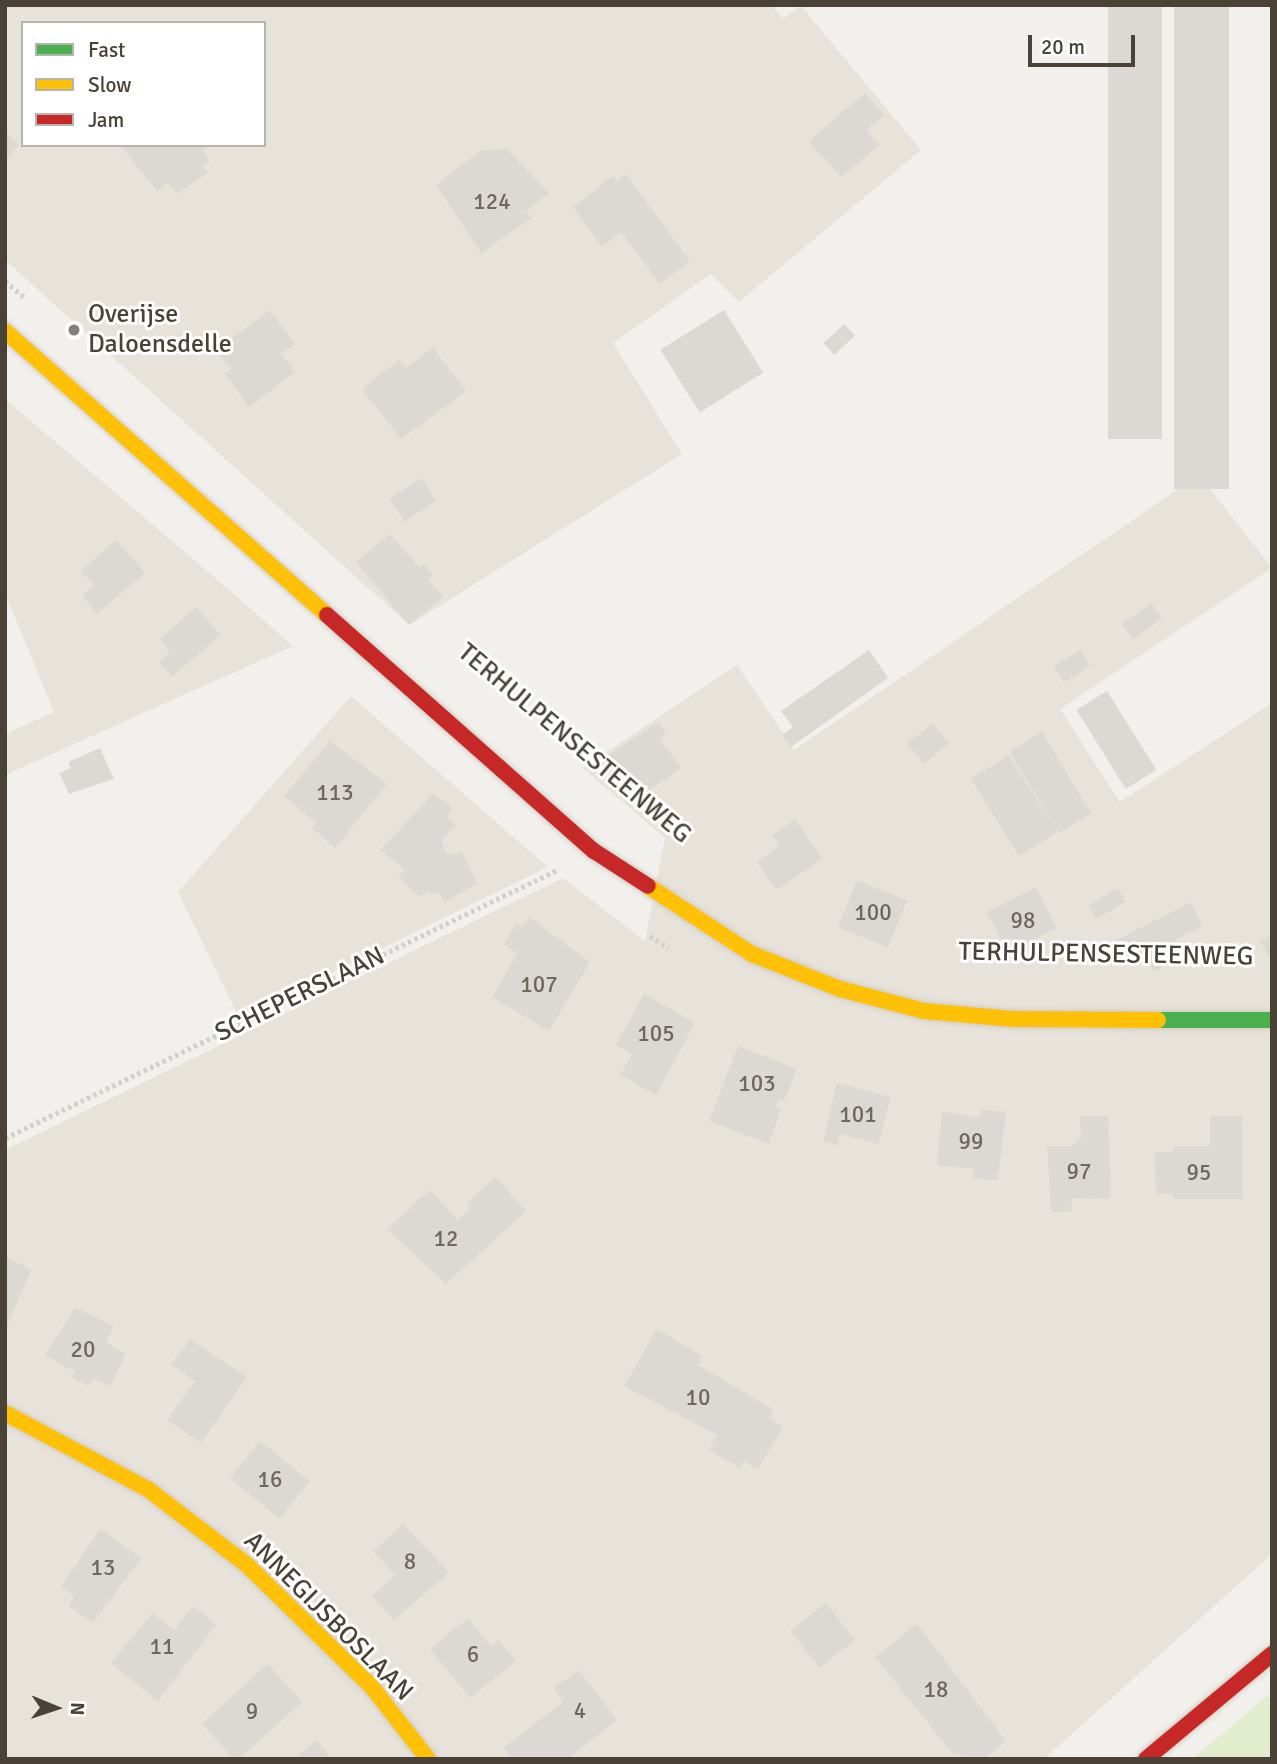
<!DOCTYPE html>
<html>
<head>
<meta charset="utf-8">
<style>
  body { margin:0 }
  #map { position:relative; width:1277px; height:1764px; overflow:hidden; background:#f2f0ed; font-family:Signika,sans-serif }
  div>[style] { position:absolute }
  .residential>* { inset:0; background:#e7e2da }
  .green>* { inset:0; background:#e1edcd }
  .building>* { inset:0; background:#dcd9d5; transform-origin:0 0 }
  .path>* { height:4.5px; margin-top:-2.25px; transform-origin:0; background:repeating-linear-gradient(90deg,#d2d0cb 0 3.5px,transparent 0 7px) }
  .roads { filter:drop-shadow(0 0 2px #d2cdc3) drop-shadow(0 0 2px #d2cdc3) }
  .fast>* { height:16px; margin:-8px; padding:0 8px; transform-origin:8px; border-radius:8px; background:#4caf50 }
  .slow>* { height:16px; margin:-8px; padding:0 8px; transform-origin:8px; border-radius:8px; background:#ffc107 }
  .jam>* { height:16px; margin:-8px; padding:0 8px; transform-origin:8px; border-radius:8px; background:#c62828 }
  .dots>* { width:19px; height:19px; translate:-50% -50%; box-sizing:border-box; border:4px solid #fff; border-radius:50% }
  span { translate:-50% -50%; white-space:nowrap; text-align:center; line-height:1.15; -webkit-text-stroke:6px #fff; paint-order:stroke }
  .number-label { font-size:23px; color:#6f685f }
  .number-label span { -webkit-text-stroke-width:0 }
  .poi-label { font-size:26px; color:#4a4237 }
  .left { translate:0 -50%; text-align:left }
  .street-label { font-size:26px; color:#4a4237 }
  .frame { position:absolute; inset:0; border:7px solid #4a4237; pointer-events:none }
  .legend { position:absolute; left:21px; top:21px; width:245px; height:126px; box-sizing:border-box; background:#fff; border:2px solid #b7b3af; margin:0; padding:9px 12px; list-style:none; font-size:21px; color:#4a4237 }
  .legend li { display:flex; align-items:center; gap:14px; height:35px }
  .legend b { width:35px; border:2px solid #b7b3af }
  .north { position:absolute; left:21px; top:1673px; width:70px; height:70px; -webkit-text-stroke:5px #fff; paint-order:stroke; rotate:92deg; font-size:19px; font-weight:700; line-height:28px; text-align:center; color:#4a4237 }
  .north::after { content:''; display:block; margin:auto; width:24px; height:32px; background:#4a4237; clip-path:polygon(50% 0,100% 100%,50% 72%,0 100%) }
  .scale { position:absolute; left:1028px; top:35px; width:107px; height:32px; box-sizing:border-box; border:4px solid #4a4237; border-top:0; padding-left:9px; font-size:21px; line-height:24px; white-space:nowrap; color:#4a4237; -webkit-text-stroke:5px #fff; paint-order:stroke }
</style>
</head>
<body>
<div id="map">
  <div class="residential">
    <div style="clip-path:polygon(evenodd,5px 5px,772px 5px,783px 19px,801px 6px,921px 150px,739px 302px,711px 274px,613px 343px,682px 454px,409px 625px,5px 260px,5px 5px,23px 23px,264px 23px,264px 145px,23px 145px,23px 23px)"></div>
    <div style="clip-path:polygon(5px 399px,212px 575px,293px 646px,5px 775px,5px 734px,54px 712px,5px 593px)"></div>
    <div style="clip-path:polygon(1199px 475px,1272px 568px,1060px 709px,1120px 802px,1272px 703px,1272px 1554px,1044px 1759px,5px 1759px,5px 1150px,563px 878px,645px 941px,665px 838px,583px 768px,737px 665px,794px 750px)"></div>
    <div style="clip-path:polygon(351px 696px,548px 867px,239px 1018px,178px 892px)"></div>
  </div>
  <div class="green">
    <div style="clip-path:polygon(1272px 1692px,1272px 1759px,1192px 1759px)"></div>
  </div>
  <div class="building">
    <div style="left:1108px;top:5px;width:54px;height:434px"></div>
    <div style="left:1174px;top:5px;width:55px;height:484px"></div>
    <div style="clip-path:polygon(865px 93px,884px 115px,866px 130px,880px 145px,841px 177px,809px 141px)"></div>
    <div style="clip-path:polygon(5px 132px,19px 145px,5px 160px)"></div>
    <div style="clip-path:polygon(120px 145px,210px 145px,203px 151px,210px 161px,203px 166px,208px 172px,177px 194px,167px 182px,157px 191px)"></div>
    <div style="clip-path:polygon(506px 149px,549px 193px,526px 211px,532px 218px,481px 253px,436px 185px,480px 151px)"></div>
    <div style="clip-path:polygon(626px 174px,690px 261px,660px 284px,621px 232px,602px 247px,573px 207px,613px 176px,617px 181px)"></div>
    <div style="clip-path:polygon(270px 310px,295px 344px,281px 354px,295px 372px,249px 407px,225px 373px,231px 369px,216px 350px)"></div>
    <div style="left:724px;top:310px;width:74px;height:75px;rotate:58deg"></div>
    <div style="left:844px;top:324px;width:16px;height:28px;rotate:47deg"></div>
    <div style="clip-path:polygon(433px 348px,466px 391px,401px 439px,362px 389px,399px 360px,406px 368px)"></div>
    <div style="left:421px;top:478px;width:27px;height:38px;rotate:56deg"></div>
    <div style="clip-path:polygon(390px 534px,419px 567px,424px 564px,433px 575px,428px 579px,443px 597px,409px 625px,356px 562px)"></div>
    <div style="clip-path:polygon(116px 540px,145px 573px,97px 614px,82px 596px,94px 585px,80px 571px)"></div>
    <div style="left:1151px;top:603px;width:19px;height:36px;rotate:54deg"></div>
    <div style="clip-path:polygon(196px 607px,221px 635px,172px 677px,159px 662px,170px 652px,160px 639px)"></div>
    <div style="clip-path:polygon(869px 650px,888px 678px,791px 747px,782px 735px,793px 727px,781px 711px)"></div>
    <div style="left:1080px;top:650px;width:19px;height:31px;rotate:58deg"></div>
    <div style="left:1107px;top:691px;width:93px;height:36px;rotate:58deg"></div>
    <div style="clip-path:polygon(659px 722px,666px 734px,660px 739px,681px 768px,629px 805px,599px 761px)"></div>
    <div style="left:933px;top:723px;width:26px;height:33px;rotate:51deg"></div>
    <div style="left:1042px;top:732px;width:95px;height:38px;rotate:59deg"></div>
    <div style="clip-path:polygon(330px 741px,387px 784px,335px 848px,311px 827px,316px 823px,284px 796px)"></div>
    <div style="clip-path:polygon(100px 748px,114px 779px,69px 794px,59px 773px,71px 768px,68px 762px)"></div>
    <div style="left:1009px;top:755px;width:91px;height:45px;rotate:58deg"></div>
    <div style="clip-path:polygon(433px 794px,449px 804px,452px 811px,447px 817px,456px 826px,442px 839px,444px 851px,449px 855px,462px 852px,477px 884px,444px 902px,440px 894px,426px 892px,421px 897px,398px 877px,405px 870px,380px 850px)"></div>
    <div style="clip-path:polygon(795px 819px,822px 859px,776px 890px,757px 862px,779px 846px,772px 836px)"></div>
    <div style="left:857px;top:880px;width:54px;height:51px;rotate:22deg"></div>
    <div style="left:1036px;top:887px;width:46px;height:55px;rotate:63deg"></div>
    <div style="left:1118px;top:888px;width:16px;height:34px;rotate:60deg"></div>
    <div style="clip-path:polygon(1191px 902px,1202px 926px,1175px 940px,1184px 956px,1154px 971px,1145px 953px,1124px 964px,1113px 942px)"></div>
    <div style="clip-path:polygon(529px 917px,590px 962px,549px 1031px,492px 997px,517px 954px,504px 944px,516px 924px,522px 928px)"></div>
    <div style="clip-path:polygon(1272px 935px,1272px 961px,1260px 941px)"></div>
    <div style="clip-path:polygon(644px 994px,695px 1023px,656px 1095px,620px 1075px,632px 1054px,616px 1045px)"></div>
    <div style="clip-path:polygon(738px 1046px,797px 1069px,784px 1101px,779px 1099px,776px 1107px,781px 1109px,769px 1144px,709px 1121px)"></div>
    <div style="clip-path:polygon(837px 1083px,891px 1097px,878px 1144px,840px 1134px,837px 1145px,823px 1141px)"></div>
    <div style="clip-path:polygon(981px 1110px,1006px 1112px,998px 1180px,973px 1178px,973px 1169px,937px 1165px,942px 1111px,980px 1118px)"></div>
    <div style="clip-path:polygon(1080px 1116px,1108px 1116px,1111px 1199px,1072px 1198px,1071px 1212px,1051px 1212px,1047px 1146px,1073px 1146px,1081px 1139px)"></div>
    <div style="clip-path:polygon(1210px 1116px,1242px 1116px,1243px 1199px,1173px 1199px,1173px 1194px,1156px 1194px,1155px 1152px,1173px 1152px,1173px 1146px,1210px 1146px)"></div>
    <div style="clip-path:polygon(495px 1177px,526px 1211px,446px 1284px,387px 1229px,430px 1190px,458px 1220px,471px 1208px,467px 1203px)"></div>
    <div style="clip-path:polygon(5px 1256px,31px 1270px,5px 1331px)"></div>
    <div style="clip-path:polygon(75px 1307px,114px 1326px,106px 1343px,126px 1354px,110px 1386px,93px 1379px,89px 1386px,72px 1377px,76px 1372px,45px 1356px)"></div>
    <div style="clip-path:polygon(657px 1329px,702px 1356px,698px 1365px,774px 1410px,769px 1418px,783px 1427px,758px 1469px,744px 1461px,740px 1468px,709px 1450px,717px 1435px,624px 1386px)"></div>
    <div style="clip-path:polygon(190px 1340px,247px 1377px,201px 1443px,167px 1420px,195px 1381px,171px 1364px)"></div>
    <div style="left:260px;top:1441px;width:64px;height:48px;rotate:39deg"></div>
    <div style="clip-path:polygon(403px 1524px,449px 1573px,394px 1620px,372px 1596px,395px 1575px,373px 1551px)"></div>
    <div style="clip-path:polygon(100px 1529px,141px 1558px,93px 1623px,69px 1606px,74px 1596px,61px 1587px)"></div>
    <div style="left:826px;top:1603px;width:47px;height:45px;rotate:52deg"></div>
    <div style="clip-path:polygon(193px 1606px,216px 1625px,158px 1701px,111px 1663px,152px 1613px,174px 1630px)"></div>
    <div style="clip-path:polygon(468px 1618px,491px 1646px,498px 1639px,516px 1661px,470px 1698px,430px 1649px)"></div>
    <div style="clip-path:polygon(917px 1624px,1006px 1741px,984px 1759px,964px 1759px,958px 1752px,954px 1755px,875px 1657px)"></div>
    <div style="left:268px;top:1664px;width:51px;height:89px;rotate:48deg"></div>
    <div style="clip-path:polygon(579px 1670px,617px 1720px,567px 1759px,512px 1759px,503px 1748px,563px 1702px,554px 1688px)"></div>
    <div style="clip-path:polygon(317px 1740px,332px 1759px,294px 1759px)"></div>
  </div>
  <div class="path">
    <div style="left:5px;top:281px;width:25px;rotate:40deg"></div>
    <div style="left:650px;top:936px;width:22px;rotate:32deg"></div>
    <div style="left:5px;top:1138px;width:616px;rotate:-25.9deg"></div>
  </div>
  <div class="roads">
    <div class="fast">
      <div style="left:1158px;top:1020px;width:114px"></div>
    </div>
    <div class="slow">
      <div style="left:5px;top:331px;width:429px;rotate:41.4deg"></div>
      <div style="left:648px;top:886px;width:124px;rotate:33.2deg"></div>
      <div style="left:752px;top:954px;width:95px;rotate:21.7deg"></div>
      <div style="left:840px;top:989px;width:87px;rotate:14.7deg"></div>
      <div style="left:924px;top:1011px;width:89px;rotate:5.1deg"></div>
      <div style="left:1013px;top:1019px;width:145px;rotate:0.4deg"></div>
      <div style="left:5px;top:1413px;width:163px;rotate:28.1deg"></div>
      <div style="left:149px;top:1490px;width:123px;rotate:37.4deg"></div>
      <div style="left:247px;top:1565px;width:173px;rotate:44.3deg"></div>
      <div style="left:371px;top:1686px;width:93px;rotate:52deg"></div>
    </div>
    <div class="jam">
      <div style="left:327px;top:615px;width:356px;rotate:41.5deg"></div>
      <div style="left:594px;top:851px;width:64px;rotate:32.9deg"></div>
      <div style="left:1146px;top:1759px;width:164px;rotate:-39.8deg"></div>
    </div>
  </div>
  <div class="dots">
    <div style="left:74px;top:330px;background:#857f77"></div>
  </div>
  <div class="number-label">
    <span style="left:492px;top:202px">124</span>
    <span style="left:335px;top:793px">113</span>
    <span style="left:873px;top:913px">100</span>
    <span style="left:1023px;top:921px">98</span>
    <span style="left:539px;top:985px">107</span>
    <span style="left:656px;top:1034px">105</span>
    <span style="left:757px;top:1084px">103</span>
    <span style="left:858px;top:1115px">101</span>
    <span style="left:971px;top:1142px">99</span>
    <span style="left:1079px;top:1172px">97</span>
    <span style="left:1199px;top:1173px">95</span>
    <span style="left:446px;top:1239px">12</span>
    <span style="left:83px;top:1350px">20</span>
    <span style="left:698px;top:1398px">10</span>
    <span style="left:270px;top:1480px">16</span>
    <span style="left:410px;top:1562px">8</span>
    <span style="left:103px;top:1568px">13</span>
    <span style="left:162px;top:1647px">11</span>
    <span style="left:473px;top:1655px">6</span>
    <span style="left:936px;top:1690px">18</span>
    <span style="left:580px;top:1711px">4</span>
    <span style="left:252px;top:1712px">9</span>
  </div>
  <div class="poi-label">
    <span class="left" style="left:88px;top:330px">Overijse<br>Daloensdelle</span>
  </div>
  <div class="street-label">
    <span style="left:574px;top:744px;rotate:40deg">TERHULPENSESTEENWEG</span>
    <span style="left:1106px;top:955px;rotate:1deg">TERHULPENSESTEENWEG</span>
    <span style="left:300px;top:995px;rotate:-26deg">SCHEPERSLAAN</span>
    <span style="left:328px;top:1617px;rotate:45deg">ANNEGIJSBOSLAAN</span>
  </div>
  <div class="frame"></div>
  <ul class="legend">
  <li><b style="height:9px;background:#4caf50"></b>Fast</li>
  <li><b style="height:9px;background:#ffc107"></b>Slow</li>
  <li><b style="height:9px;background:#c62828"></b>Jam</li>
  </ul>
  <div class="north">N</div>
  <div class="scale">20 m</div>
</div>
</body>
</html>
